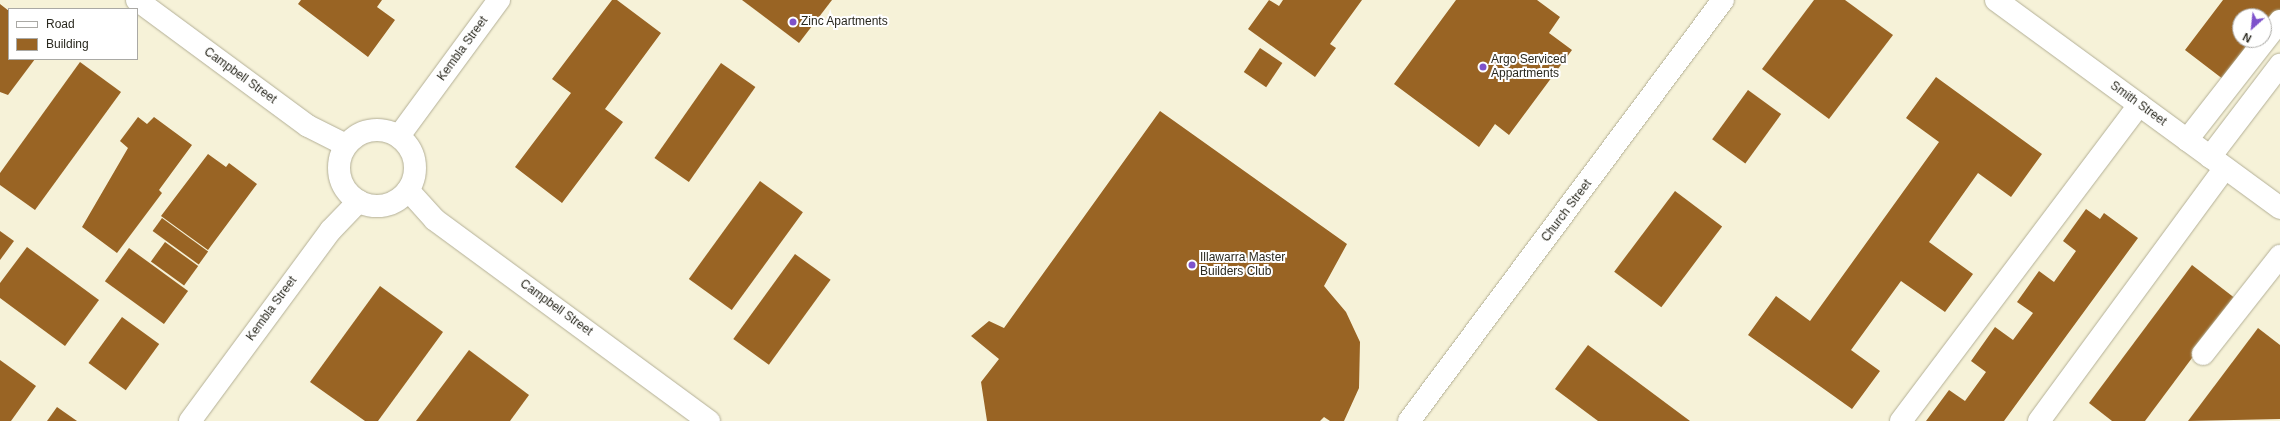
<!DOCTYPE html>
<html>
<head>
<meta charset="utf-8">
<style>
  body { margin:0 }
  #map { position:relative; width:2280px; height:421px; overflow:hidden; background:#f6f2d8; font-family:Arial,sans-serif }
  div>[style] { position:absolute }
  .building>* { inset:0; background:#996424; transform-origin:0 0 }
  .roads { filter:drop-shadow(0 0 1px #b3af96) drop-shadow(0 0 1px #b3af96) }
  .minor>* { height:22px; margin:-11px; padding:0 11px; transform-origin:11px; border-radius:11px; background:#fff }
  .minor>.ring { margin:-11px; padding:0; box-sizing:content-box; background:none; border:22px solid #fff; border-radius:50% }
  .major>* { height:22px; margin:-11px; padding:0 11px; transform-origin:11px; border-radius:11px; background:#fff }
  .dots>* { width:11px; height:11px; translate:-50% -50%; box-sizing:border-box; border:2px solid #fff; border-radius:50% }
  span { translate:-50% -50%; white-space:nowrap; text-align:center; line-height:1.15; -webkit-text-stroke:4px #fff; paint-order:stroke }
  .poi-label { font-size:12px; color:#2a291f }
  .left { translate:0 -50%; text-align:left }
  .street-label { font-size:12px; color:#2a291f }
  .legend { position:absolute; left:8px; top:8px; width:130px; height:52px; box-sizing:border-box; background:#fff; border:1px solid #aaa9a5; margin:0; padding:5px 7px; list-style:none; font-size:12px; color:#2a291f }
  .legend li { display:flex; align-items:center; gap:8px; height:20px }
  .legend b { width:20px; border:1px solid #aaa9a5 }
  .north { position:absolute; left:2232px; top:8px; width:40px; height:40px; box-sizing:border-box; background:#fff; border:1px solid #aaa9a5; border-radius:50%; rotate:207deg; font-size:11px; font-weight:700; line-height:16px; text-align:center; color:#2a291f }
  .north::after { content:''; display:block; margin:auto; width:14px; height:18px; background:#7e52cb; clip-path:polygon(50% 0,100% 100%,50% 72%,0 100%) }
</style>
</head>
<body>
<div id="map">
  <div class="building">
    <div style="clip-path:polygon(301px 0,382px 0,377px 7px,395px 20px,368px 57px,298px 4px)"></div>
    <div style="clip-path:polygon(612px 0,617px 0,661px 33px,605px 109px,623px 122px,562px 203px,515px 167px,571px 93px,552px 79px)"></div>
    <div style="clip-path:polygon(742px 0,832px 0,799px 43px)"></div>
    <div style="clip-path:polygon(1269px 0,1279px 6px,1283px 0,1362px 0,1330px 44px,1336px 48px,1315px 77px,1248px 29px)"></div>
    <div style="clip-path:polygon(1456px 0,1537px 0,1560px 17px,1549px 33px,1572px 50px,1509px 135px,1495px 124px,1479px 147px,1394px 84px)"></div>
    <div style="clip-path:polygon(1814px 0,1845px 0,1893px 35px,1829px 119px,1762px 69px)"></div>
    <div style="clip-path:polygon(evenodd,2223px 0,2280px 0,2280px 23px,2232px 86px,2185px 50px,2223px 0,2240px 16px,2264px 16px,2264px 40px,2240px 40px,2240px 16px)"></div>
    <div style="clip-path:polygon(0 4px,9px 11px,9px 59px,35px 59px,8px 95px,0 92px)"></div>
    <div style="left:1260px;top:48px;width:27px;height:29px;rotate:34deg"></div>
    <div style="clip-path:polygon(80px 62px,121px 92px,35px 210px,0 185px,0 173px)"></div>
    <div style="left:721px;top:63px;width:42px;height:116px;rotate:35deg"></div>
    <div style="clip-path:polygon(1936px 77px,2042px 154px,2011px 197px,1978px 173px,1929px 242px,1973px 274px,1945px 312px,1901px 281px,1851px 350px,1880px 371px,1852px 409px,1748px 335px,1776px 296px,1810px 321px,1939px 142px,1906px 118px)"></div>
    <div style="left:1748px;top:90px;width:41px;height:61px;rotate:36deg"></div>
    <div style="clip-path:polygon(1160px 111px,1347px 244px,1324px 286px,1346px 312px,1360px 342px,1359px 388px,1344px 421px,1330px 421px,1324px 417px,1320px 421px,987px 421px,981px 382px,999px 359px,971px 336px,989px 321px,1004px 328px)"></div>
    <div style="clip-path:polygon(138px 117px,147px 124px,154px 117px,192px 145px,159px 190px,162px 193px,117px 253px,82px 227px,128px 148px,120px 141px)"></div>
    <div style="clip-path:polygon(208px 154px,226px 167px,229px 163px,257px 184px,208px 250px,161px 216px)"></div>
    <div style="left:760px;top:181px;width:53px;height:121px;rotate:36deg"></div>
    <div style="left:1675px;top:191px;width:59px;height:101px;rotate:37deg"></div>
    <div style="clip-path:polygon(2086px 209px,2100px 219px,2104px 213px,2138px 238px,2004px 421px,1926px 421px,1949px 390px,1965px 401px,1986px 372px,1971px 361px,1995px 327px,2013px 340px,2033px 313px,2017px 302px,2039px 271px,2054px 282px,2076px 251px,2063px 241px)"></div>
    <div style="left:162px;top:218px;width:57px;height:16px;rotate:36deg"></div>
    <div style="clip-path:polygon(0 231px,14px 241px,0 260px)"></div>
    <div style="left:165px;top:242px;width:41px;height:24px;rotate:36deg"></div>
    <div style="clip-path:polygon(27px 247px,99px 300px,65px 346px,0 298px,0 283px)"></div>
    <div style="left:129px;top:248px;width:73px;height:41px;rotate:36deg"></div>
    <div style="left:795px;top:254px;width:44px;height:105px;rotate:36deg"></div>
    <div style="clip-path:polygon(2192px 265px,2236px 299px,2145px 421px,2112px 421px,2089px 403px)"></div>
    <div style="clip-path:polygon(380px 286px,443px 332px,378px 421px,365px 421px,310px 382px)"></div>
    <div style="left:122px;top:317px;width:46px;height:57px;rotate:36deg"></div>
    <div style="clip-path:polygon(2258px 328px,2280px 345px,2280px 419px,2188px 421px)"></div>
    <div style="clip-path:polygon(1588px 345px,1690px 421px,1598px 421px,1555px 389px)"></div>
    <div style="clip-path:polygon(469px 350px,529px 395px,510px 421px,416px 421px)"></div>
    <div style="clip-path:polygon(0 360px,36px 386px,11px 421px,0 421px)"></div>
    <div style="clip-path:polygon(57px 407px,77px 421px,47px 421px)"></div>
  </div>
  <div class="roads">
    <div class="minor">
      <div style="left:137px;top:0;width:212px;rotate:36.4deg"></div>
      <div style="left:308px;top:126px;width:42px;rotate:26.6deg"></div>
      <div class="ring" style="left:339px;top:130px;width:54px;height:54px"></div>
      <div style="left:399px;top:136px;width:169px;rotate:-53.7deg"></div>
      <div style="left:2187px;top:140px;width:151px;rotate:-52deg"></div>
      <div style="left:2210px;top:157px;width:116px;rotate:-52.7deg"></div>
      <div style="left:408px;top:190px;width:40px;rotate:48deg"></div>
      <div style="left:435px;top:220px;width:340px;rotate:36.3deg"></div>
      <div style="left:2203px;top:354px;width:125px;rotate:-51.8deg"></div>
      <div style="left:190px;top:421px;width:237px;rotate:-53.6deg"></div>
      <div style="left:331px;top:230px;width:40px;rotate:-46deg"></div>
      <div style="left:1409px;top:421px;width:525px;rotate:-53.28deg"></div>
      <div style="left:1901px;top:421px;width:396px;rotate:-53deg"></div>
      <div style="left:2039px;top:421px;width:314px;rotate:-53.7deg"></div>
    </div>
    <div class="major">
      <div style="left:1996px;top:0;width:352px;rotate:36.2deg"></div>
    </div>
  </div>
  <div class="dots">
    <div style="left:793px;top:22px;background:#7e52cb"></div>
    <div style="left:1483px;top:67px;background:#7e52cb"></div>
    <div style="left:1192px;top:265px;background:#7e52cb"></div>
  </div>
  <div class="poi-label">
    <span class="left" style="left:801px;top:22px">Zinc Apartments</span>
    <span class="left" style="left:1491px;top:67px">Argo Serviced<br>Appartments</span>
    <span class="left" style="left:1200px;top:265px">Illawarra Master<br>Builders Club</span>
  </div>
  <div class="street-label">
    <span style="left:463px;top:49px;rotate:-54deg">Kembla Street</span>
    <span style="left:240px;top:76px;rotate:36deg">Campbell Street</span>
    <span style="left:2138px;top:104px;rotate:36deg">Smith Street</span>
    <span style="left:1567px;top:211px;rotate:-53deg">Church Street</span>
    <span style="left:556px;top:308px;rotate:36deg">Campbell Street</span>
    <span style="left:272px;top:309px;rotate:-54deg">Kembla Street</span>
  </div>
  <ul class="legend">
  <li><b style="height:5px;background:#fff"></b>Road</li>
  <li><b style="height:11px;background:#996424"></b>Building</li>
  </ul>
  <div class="north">N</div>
</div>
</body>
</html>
